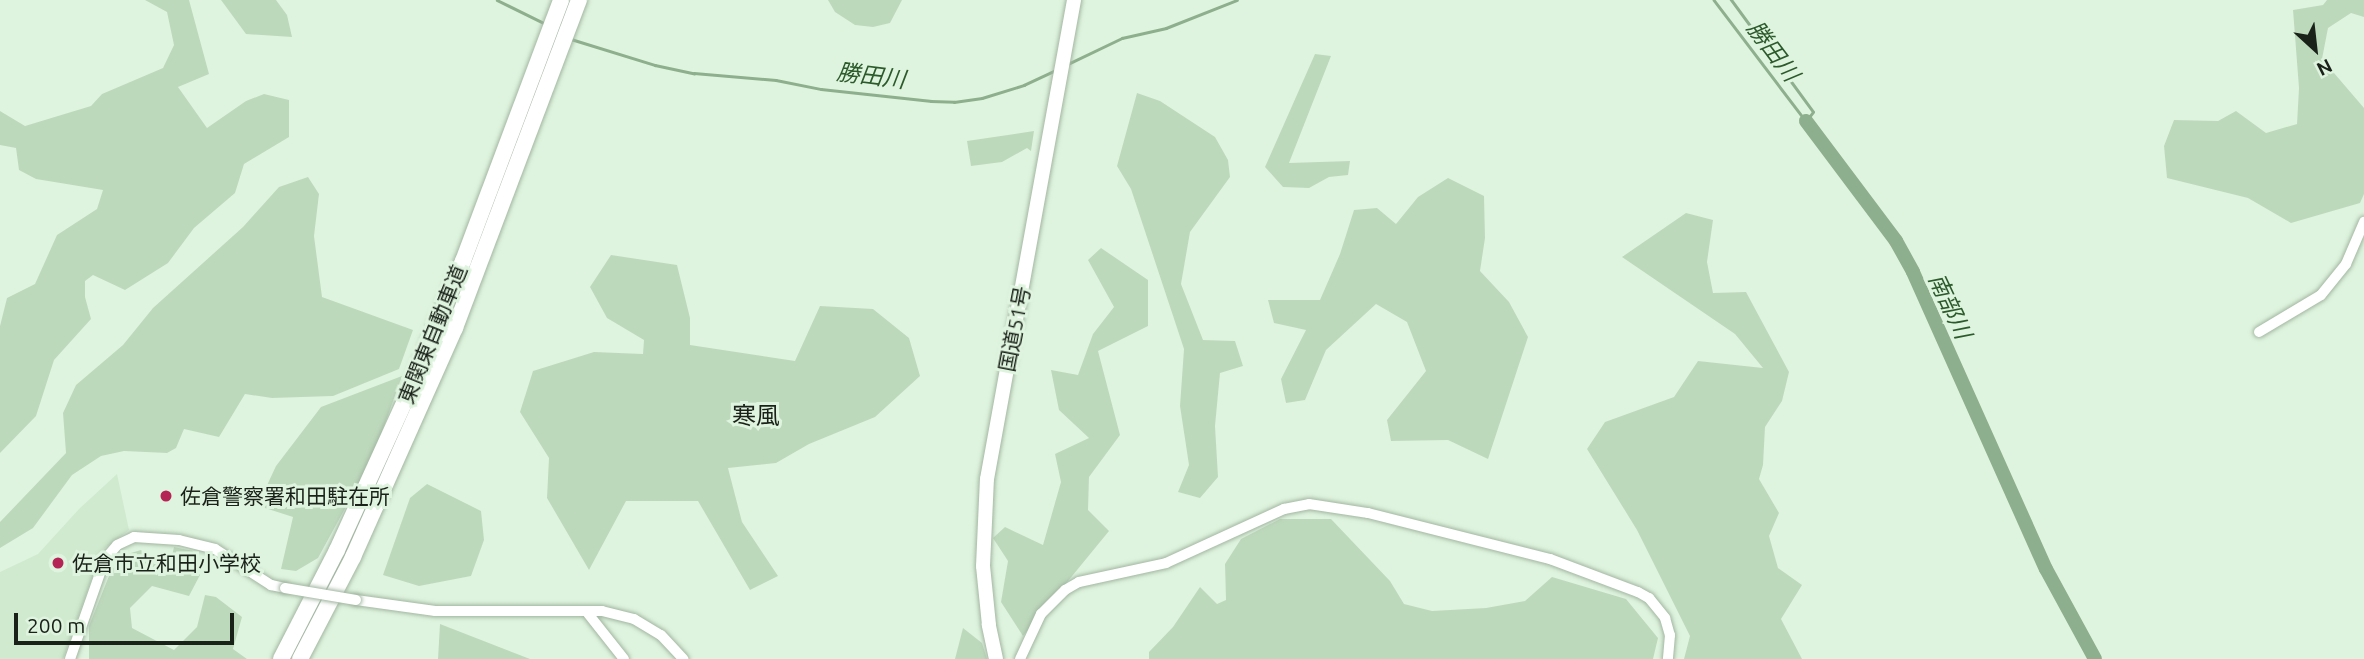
<!DOCTYPE html>
<html>
<head>
<meta charset="utf-8">
<style>
  body { margin:0 }
  #map { position:relative; width:2364px; height:659px; overflow:hidden; background:#dff4de; font-family:Ubuntu,"Noto Sans JP",sans-serif }
  div>[style] { position:absolute }
  .built>* { inset:0; background:#cfeace }
  .green>* { inset:0; background:#bdd9bc }
  .stream>* { height:2.5px; margin:-1.25px; padding:0 1.25px; transform-origin:1.25px; border-radius:1.25px; background:#8eaf8d }
  .river>* { height:14px; margin:-7px; padding:0 7px; transform-origin:7px; border-radius:7px; background:#8eaf8d }
  .roads { filter:drop-shadow(0 0 2px #a2b6a1) drop-shadow(0 0 2px #a2b6a1) }
  .tertiary>* { height:10px; margin:-5px; padding:0 5px; transform-origin:5px; border-radius:5px; background:#fff }
  .trunk>* { height:14px; margin:-7px; padding:0 7px; transform-origin:7px; border-radius:7px; background:#fff }
  .motorway>* { height:16px; margin:-8px; padding:0 8px; transform-origin:8px; border-radius:8px; background:#fff }
  .bridges { filter:drop-shadow(0 0 2px #a2b6a1) drop-shadow(0 0 2px #a2b6a1) }
  .tertiary-bridge>* { height:10px; margin:-5px; padding:0 5px; transform-origin:5px; border-radius:5px; background:#fff }
  .dots>* { width:19px; height:19px; translate:-50% -50%; box-sizing:border-box; border:4px solid #dff4de; border-radius:50% }
  span { translate:-50% -50%; white-space:nowrap; text-align:center; line-height:1.15; -webkit-text-stroke:6px #dff4de; paint-order:stroke }
  .street-label { font-size:21px; color:#192119 }
  .poi-label { font-size:21px; color:#192119 }
  .left { translate:0 -50%; text-align:left }
  .water-label { font-size:23px; color:#2b5a2b; font-style:italic }
  .quarter-label { font-size:24px; color:#192119 }
  .north { position:absolute; left:2280px; top:14px; width:70px; height:70px; -webkit-text-stroke:5px #dff4de; paint-order:stroke; rotate:153deg; font-size:19px; font-weight:700; line-height:28px; text-align:center; color:#192119 }
  .north::after { content:''; display:block; margin:auto; width:24px; height:32px; background:#192119; clip-path:polygon(50% 0,100% 100%,50% 72%,0 100%) }
  .scale { position:absolute; left:14px; top:613px; width:220px; height:32px; box-sizing:border-box; border:4px solid #192119; border-top:0; padding-left:9px; font-size:21px; line-height:24px; white-space:nowrap; color:#192119; -webkit-text-stroke:5px #dff4de; paint-order:stroke }
</style>
</head>
<body>
<div id="map">
  <div class="built">
    <div style="clip-path:polygon(117px 474px,129px 530px,102px 550px,63px 659px,0 659px,0 572px,38px 554px,79px 509px)"></div>
  </div>
  <div class="green">
    <div style="clip-path:polygon(145px 0,189px 0,209px 74px,178px 87px,207px 128px,246px 101px,264px 94px,289px 100px,289px 137px,244px 164px,235px 193px,194px 228px,168px 263px,125px 290px,93px 275px,85px 281px,85px 297px,91px 319px,54px 360px,36px 416px,0 453px,0 326px,7px 298px,35px 284px,57px 235px,97px 209px,103px 190px,36px 179px,19px 170px,16px 148px,0 145px,0 111px,25px 126px,91px 106px,102px 94px,163px 68px,174px 45px,167px 12px)"></div>
    <div style="clip-path:polygon(221px 0,276px 0,287px 15px,292px 37px,246px 34px)"></div>
    <div style="clip-path:polygon(828px 0,902px 0,890px 23px,873px 27px,855px 25px,835px 12px)"></div>
    <div style="clip-path:polygon(2327px 0,2364px 0,2364px 17px,2351px 13px,2328px 28px,2322px 59px,2364px 108px,2364px 194px,2360px 203px,2291px 223px,2248px 198px,2167px 178px,2164px 146px,2174px 120px,2218px 121px,2236px 111px,2266px 133px,2297px 124px,2299px 88px,2293px 10px,2323px 5px)"></div>
    <div style="clip-path:polygon(1315px 54px,1331px 56px,1289px 163px,1350px 161px,1348px 175px,1329px 177px,1309px 188px,1283px 187px,1265px 167px)"></div>
    <div style="clip-path:polygon(1137px 93px,1160px 101px,1215px 137px,1228px 160px,1230px 177px,1190px 232px,1181px 284px,1203px 340px,1235px 341px,1243px 366px,1220px 373px,1215px 426px,1218px 477px,1200px 498px,1178px 492px,1189px 465px,1180px 406px,1184px 349px,1131px 189px,1117px 166px)"></div>
    <div style="clip-path:polygon(1034px 131px,1031px 151px,1027px 148px,1002px 162px,971px 166px,967px 141px)"></div>
    <div style="clip-path:polygon(308px 177px,319px 194px,314px 236px,322px 297px,413px 330px,399px 369px,333px 396px,272px 398px,245px 394px,219px 437px,184px 429px,176px 448px,167px 453px,124px 451px,101px 456px,72px 475px,33px 528px,0 548px,0 522px,66px 453px,63px 413px,76px 385px,123px 345px,153px 308px,243px 227px,279px 187px)"></div>
    <div style="clip-path:polygon(1448px 178px,1484px 196px,1485px 238px,1480px 271px,1509px 302px,1528px 337px,1488px 459px,1448px 440px,1391px 441px,1387px 420px,1426px 371px,1407px 322px,1376px 304px,1326px 350px,1305px 400px,1286px 403px,1281px 379px,1306px 330px,1274px 323px,1268px 300px,1320px 300px,1340px 254px,1354px 210px,1377px 208px,1396px 224px,1418px 197px)"></div>
    <div style="clip-path:polygon(1686px 213px,1713px 220px,1707px 262px,1713px 293px,1746px 292px,1789px 372px,1782px 401px,1765px 427px,1763px 465px,1759px 479px,1779px 513px,1769px 536px,1778px 568px,1802px 585px,1781px 619px,1802px 659px,1684px 659px,1690px 636px,1637px 530px,1587px 449px,1605px 422px,1674px 397px,1698px 361px,1763px 368px,1735px 334px,1622px 257px)"></div>
    <div style="clip-path:polygon(1101px 248px,1148px 280px,1148px 326px,1098px 351px,1120px 435px,1089px 477px,1088px 510px,1109px 531px,1023px 636px,1001px 602px,1008px 561px,993px 538px,1005px 527px,1043px 545px,1061px 482px,1055px 454px,1089px 438px,1059px 410px,1051px 370px,1078px 375px,1093px 334px,1114px 307px,1088px 260px)"></div>
    <div style="clip-path:polygon(611px 255px,677px 265px,690px 318px,690px 345px,795px 361px,820px 306px,873px 309px,909px 338px,920px 376px,875px 417px,809px 444px,776px 463px,728px 468px,742px 522px,778px 576px,750px 590px,698px 501px,626px 501px,589px 570px,547px 498px,549px 458px,520px 412px,533px 371px,594px 352px,643px 354px,644px 340px,607px 318px,590px 287px)"></div>
    <div style="clip-path:polygon(402px 376px,373px 457px,318px 558px,296px 571px,281px 569px,293px 517px,265px 508px,262px 496px,276px 466px,321px 407px)"></div>
    <div style="clip-path:polygon(427px 484px,481px 511px,484px 540px,471px 576px,419px 586px,383px 575px,410px 498px)"></div>
    <div style="clip-path:polygon(1280px 519px,1331px 519px,1390px 581px,1404px 604px,1432px 611px,1486px 608px,1525px 601px,1552px 577px,1626px 599px,1658px 638px,1653px 659px,1149px 659px,1149px 652px,1173px 627px,1200px 587px,1217px 604px,1226px 600px,1225px 564px,1241px 539px)"></div>
    <div style="clip-path:polygon(174px 547px,193px 551px,190px 565px,200px 575px,189px 596px,152px 586px,130px 608px,132px 628px,174px 650px,197px 627px,205px 595px,216px 597px,242px 617px,233px 649px,247px 659px,89px 659px,89px 626px,111px 571px,124px 555px,141px 550px,159px 565px,170px 564px)"></div>
    <div style="clip-path:polygon(440px 624px,530px 659px,438px 659px)"></div>
    <div style="clip-path:polygon(963px 628px,982px 643px,987px 659px,955px 659px)"></div>
  </div>
  <div class="stream">
    <div style="left:497px;top:0;width:52px;rotate:26.1deg"></div>
    <div style="left:1714px;top:0;width:152px;rotate:52.8deg"></div>
    <div style="left:1806px;top:121px;width:11px;rotate:-52deg"></div>
    <div style="left:1813px;top:112px;width:139px;rotate:-126.2deg"></div>
    <div style="left:571px;top:39px;width:88px;rotate:17.2deg"></div>
    <div style="left:655px;top:65px;width:40px;rotate:12deg"></div>
    <div style="left:694px;top:73px;width:82px;rotate:4.9deg"></div>
    <div style="left:776px;top:80px;width:46px;rotate:11.3deg"></div>
    <div style="left:821px;top:89px;width:111px;rotate:6.2deg"></div>
    <div style="left:931px;top:101px;width:23px;rotate:2deg"></div>
    <div style="left:954px;top:102px;width:28px;rotate:-8deg"></div>
    <div style="left:982px;top:98px;width:44px;rotate:-17.2deg"></div>
    <div style="left:1024px;top:85px;width:35px;rotate:-25deg"></div>
    <div style="left:1068px;top:64px;width:60px;rotate:-25.7deg"></div>
    <div style="left:1122px;top:38px;width:45px;rotate:-12.8deg"></div>
    <div style="left:1166px;top:28px;width:76px;rotate:-21.5deg"></div>
  </div>
  <div class="river">
    <div style="left:1806px;top:121px;width:150px;rotate:53.1deg"></div>
    <div style="left:1896px;top:241px;width:35px;rotate:61deg"></div>
    <div style="left:1913px;top:272px;width:325px;rotate:65.9deg"></div>
    <div style="left:2046px;top:569px;width:102px;rotate:61.4deg"></div>
  </div>
  <div class="roads">
    <div class="tertiary">
      <div style="left:2259px;top:332px;width:72px;rotate:-30.8deg"></div>
      <div style="left:2321px;top:295px;width:40px;rotate:-51deg"></div>
      <div style="left:2346px;top:264px;width:46px;rotate:-66.8deg"></div>
      <div style="left:356px;top:600px;width:80px;rotate:7.9deg"></div>
      <div style="left:435px;top:611px;width:151px"></div>
      <div style="left:586px;top:611px;width:61px;rotate:51.6deg"></div>
      <div style="left:586px;top:611px;width:16px"></div>
      <div style="left:602px;top:611px;width:33px;rotate:14deg"></div>
      <div style="left:634px;top:619px;width:31px;rotate:31deg"></div>
      <div style="left:661px;top:635px;width:33px;rotate:47deg"></div>
      <div style="left:70px;top:659px;width:106px;rotate:-70.7deg"></div>
      <div style="left:105px;top:559px;width:18px;rotate:-49deg"></div>
      <div style="left:117px;top:545px;width:19px;rotate:-25deg"></div>
      <div style="left:134px;top:537px;width:45px;rotate:3.8deg"></div>
      <div style="left:179px;top:540px;width:37px;rotate:14deg"></div>
      <div style="left:215px;top:549px;width:67px;rotate:32.7deg"></div>
      <div style="left:271px;top:585px;width:14px;rotate:12deg"></div>
      <div style="left:1020px;top:659px;width:50px;rotate:-65deg"></div>
      <div style="left:1041px;top:614px;width:34px;rotate:-45deg"></div>
      <div style="left:1065px;top:590px;width:16px;rotate:-30deg"></div>
      <div style="left:1079px;top:582px;width:89px;rotate:-12.3deg"></div>
      <div style="left:1166px;top:563px;width:130px;rotate:-24.6deg"></div>
      <div style="left:1284px;top:509px;width:25px;rotate:-11deg"></div>
      <div style="left:1309px;top:504px;width:60px;rotate:8.7deg"></div>
      <div style="left:1368px;top:513px;width:188px;rotate:14.2deg"></div>
      <div style="left:1550px;top:559px;width:94px;rotate:20.6deg"></div>
      <div style="left:1638px;top:592px;width:13px;rotate:29deg"></div>
      <div style="left:1649px;top:598px;width:26px;rotate:51deg"></div>
      <div style="left:1665px;top:618px;width:18px;rotate:74deg"></div>
      <div style="left:1670px;top:635px;width:24px;rotate:95deg"></div>
    </div>
    <div class="trunk">
      <div style="left:996px;top:659px;width:35px;rotate:-102deg"></div>
      <div style="left:989px;top:625px;width:59px;rotate:-95.8deg"></div>
      <div style="left:983px;top:566px;width:87px;rotate:-87.4deg"></div>
      <div style="left:987px;top:479px;width:487px;rotate:-79.7deg"></div>
    </div>
    <div class="motorway">
      <div style="left:281px;top:659px;width:123px;rotate:-62.8deg"></div>
      <div style="left:337px;top:550px;width:176px;rotate:-65.5deg"></div>
      <div style="left:410px;top:390px;width:139px;rotate:-67.7deg"></div>
      <div style="left:463px;top:261px;width:279px;rotate:-69.4deg"></div>
      <div style="left:300px;top:659px;width:115px;rotate:-62.5deg"></div>
      <div style="left:353px;top:557px;width:251px;rotate:-66deg"></div>
      <div style="left:455px;top:328px;width:351px;rotate:-69.3deg"></div>
    </div>
  </div>
  <div class="bridges">
    <div class="tertiary-bridge">
      <div style="left:285px;top:588px;width:72px;rotate:9.6deg"></div>
    </div>
  </div>
  <div class="dots">
    <div style="left:166px;top:496px;background:#b42454"></div>
    <div style="left:58px;top:563px;background:#b42454"></div>
  </div>
  <div class="street-label">
    <span style="left:1014px;top:329px;rotate:-79deg">国道51号</span>
    <span style="left:432px;top:334px;rotate:-68deg">東関東自動車道</span>
  </div>
  <div class="poi-label">
    <span class="left" style="left:180px;top:496px">佐倉警察署和田駐在所</span>
    <span class="left" style="left:72px;top:563px">佐倉市立和田小学校</span>
  </div>
  <div class="water-label">
    <span style="left:1773px;top:51px;rotate:53deg">勝田川</span>
    <span style="left:871px;top:76px;rotate:7deg">勝田川</span>
    <span style="left:1950px;top:306px;rotate:65deg">南部川</span>
  </div>
  <div class="quarter-label">
    <span style="left:756px;top:416px">寒風</span>
  </div>
  <div class="north">N</div>
  <div class="scale">200 m</div>
</div>
</body>
</html>
